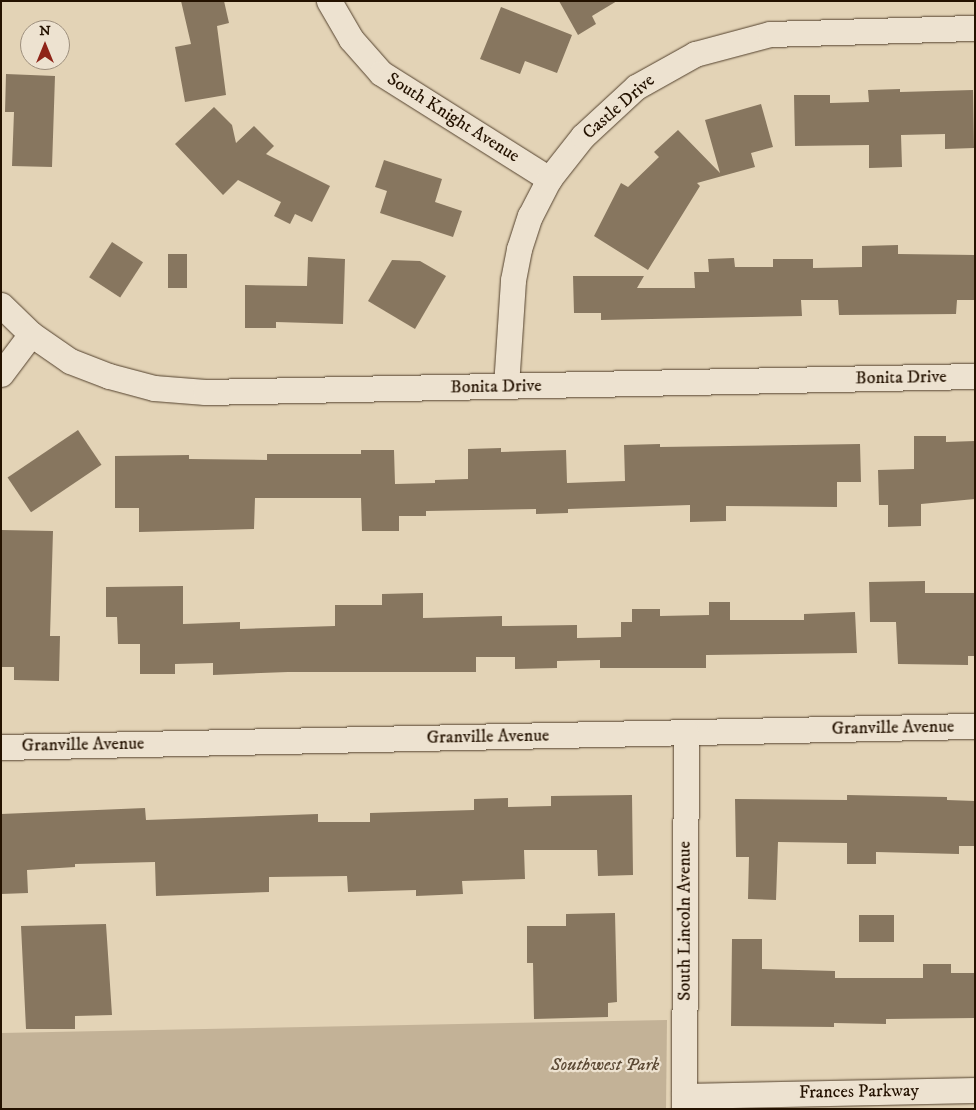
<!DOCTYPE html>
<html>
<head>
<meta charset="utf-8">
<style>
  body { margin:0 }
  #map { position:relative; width:976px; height:1110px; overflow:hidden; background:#e3d3b6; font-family:"IM FELL DW Pica",serif }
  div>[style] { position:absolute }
  .green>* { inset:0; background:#c3b297 }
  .building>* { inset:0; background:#87765f; transform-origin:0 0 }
  .roads { filter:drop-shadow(0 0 1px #54422e) drop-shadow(0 0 1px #54422e) }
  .street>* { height:25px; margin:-12.5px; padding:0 12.5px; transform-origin:12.5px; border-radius:12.5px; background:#ede2d0 }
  span { translate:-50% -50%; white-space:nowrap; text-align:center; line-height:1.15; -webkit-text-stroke:4.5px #ede2d0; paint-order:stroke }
  .street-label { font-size:18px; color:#241200 }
  .park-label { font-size:18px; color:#5c4a35; font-style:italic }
  .frame { position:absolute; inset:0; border:2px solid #241200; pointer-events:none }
  .north { position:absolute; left:20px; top:20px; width:50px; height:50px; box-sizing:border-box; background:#ede2d0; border:1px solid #9d8f7d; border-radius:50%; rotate:0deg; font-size:14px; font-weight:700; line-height:20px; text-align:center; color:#241200 }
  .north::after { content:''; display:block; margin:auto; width:18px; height:22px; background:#8f2418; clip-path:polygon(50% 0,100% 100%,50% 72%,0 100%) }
</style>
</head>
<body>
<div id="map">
  <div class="green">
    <div style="clip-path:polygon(667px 1020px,666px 1109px,1px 1109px,1px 1033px)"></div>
  </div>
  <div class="building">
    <div style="clip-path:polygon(181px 1px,224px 1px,229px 23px,217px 26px,226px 95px,185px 102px,175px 47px,191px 44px)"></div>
    <div style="clip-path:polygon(559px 1px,617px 1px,592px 16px,596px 24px,578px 35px)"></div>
    <div style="clip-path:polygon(501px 7px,572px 35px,557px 73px,525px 61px,520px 74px,480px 59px)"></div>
    <div style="clip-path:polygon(6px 74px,55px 76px,52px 167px,12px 166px,14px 112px,5px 112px)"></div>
    <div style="clip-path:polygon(900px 89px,900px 92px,973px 90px,974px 148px,945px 149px,945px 134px,901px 135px,902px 167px,869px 168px,869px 145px,795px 146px,794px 95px,830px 95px,830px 103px,869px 102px,868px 90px)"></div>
    <div style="clip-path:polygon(761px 104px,773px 147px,751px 153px,755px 167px,697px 183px,700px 186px,648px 270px,594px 236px,621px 183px,628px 187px,659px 157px,654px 152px,678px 130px,720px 173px,705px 120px)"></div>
    <div style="clip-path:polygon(214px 107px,232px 125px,236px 143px,254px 126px,274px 146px,266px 154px,330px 186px,312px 222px,295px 214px,290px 224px,274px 216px,281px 202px,238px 180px,223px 195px,175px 144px)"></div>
    <div style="clip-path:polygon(384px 160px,442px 179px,435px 202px,462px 211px,453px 237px,380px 213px,387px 191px,375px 187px)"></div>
    <div style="left:112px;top:242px;width:37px;height:42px;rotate:33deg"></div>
    <div style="clip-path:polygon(898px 245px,898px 254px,975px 255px,975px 300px,957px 300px,956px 314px,839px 315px,838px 300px,801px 300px,802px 316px,601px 320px,601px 313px,574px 313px,573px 276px,644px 276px,637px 288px,695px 288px,694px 272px,709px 272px,708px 259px,734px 258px,735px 267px,773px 267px,773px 259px,813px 259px,813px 268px,862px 267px,862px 246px)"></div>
    <div style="left:168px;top:254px;width:19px;height:34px"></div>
    <div style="clip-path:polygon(308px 257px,345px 259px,343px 324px,276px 322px,276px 328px,245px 328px,245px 285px,307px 286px)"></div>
    <div style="clip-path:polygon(392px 260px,420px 261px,446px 276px,415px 329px,368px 301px)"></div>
    <div style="left:78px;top:430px;width:42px;height:85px;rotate:56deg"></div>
    <div style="clip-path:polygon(914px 436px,946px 436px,946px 442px,975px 441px,975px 499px,921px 504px,921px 526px,888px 527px,888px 505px,879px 505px,878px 470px,914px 469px)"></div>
    <div style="clip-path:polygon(660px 444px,660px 447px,860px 444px,861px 482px,837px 482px,837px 507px,726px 506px,726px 521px,690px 522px,690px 505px,568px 509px,568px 513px,536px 514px,536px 509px,426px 511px,426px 516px,399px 516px,399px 531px,362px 531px,361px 498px,255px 498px,254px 529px,139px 532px,139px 508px,115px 508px,115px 456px,189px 455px,189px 459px,267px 460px,267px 454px,361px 454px,361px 450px,394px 450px,395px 484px,435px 483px,435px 480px,468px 479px,468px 449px,501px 448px,501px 452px,566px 450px,567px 483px,625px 481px,624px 445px)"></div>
    <div style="clip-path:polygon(1px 530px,53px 531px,50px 636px,60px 636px,59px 681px,14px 680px,14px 667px,1px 667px)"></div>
    <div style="clip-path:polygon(925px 581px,925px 593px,975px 593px,975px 656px,968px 656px,968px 665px,898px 664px,896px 622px,870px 622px,869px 582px)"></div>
    <div style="clip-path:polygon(183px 586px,183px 624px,240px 622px,240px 629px,335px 626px,335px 605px,382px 605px,382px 594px,423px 593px,423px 618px,502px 616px,502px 626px,577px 625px,577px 638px,621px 637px,621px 622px,632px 622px,632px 609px,660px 609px,660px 616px,709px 615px,709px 602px,730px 602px,730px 620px,804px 620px,804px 614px,855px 612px,857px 653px,706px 655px,706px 668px,600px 668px,600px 660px,557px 661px,557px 668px,515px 669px,515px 657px,476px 657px,476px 672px,288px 672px,213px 675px,213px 663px,175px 664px,175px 674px,140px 674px,140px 644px,118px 644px,117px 617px,106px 617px,106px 587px)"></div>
    <div style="clip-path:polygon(632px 795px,633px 875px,598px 876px,597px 850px,524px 850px,525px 879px,462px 881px,463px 894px,416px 896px,416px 890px,348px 892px,347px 876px,269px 877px,269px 892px,156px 896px,155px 862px,75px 864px,75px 867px,27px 870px,28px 893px,1px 894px,1px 814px,145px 808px,146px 820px,318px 814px,318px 822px,370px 822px,370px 813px,474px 810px,474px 799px,508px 798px,508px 807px,551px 806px,551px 796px)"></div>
    <div style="clip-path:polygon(847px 795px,947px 797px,947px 800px,975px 801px,975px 846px,959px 846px,959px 854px,876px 852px,876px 864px,847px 864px,847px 843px,778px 842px,776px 900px,748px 899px,749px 857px,736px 857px,735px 799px,847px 800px)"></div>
    <div style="clip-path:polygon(615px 913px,617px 1002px,608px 1003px,608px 1017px,534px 1019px,533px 963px,527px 963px,527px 926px,566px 926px,566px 914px)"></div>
    <div style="left:894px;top:915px;width:27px;height:35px;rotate:90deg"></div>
    <div style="clip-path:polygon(106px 924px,112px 1015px,75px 1016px,75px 1029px,26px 1029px,21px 926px)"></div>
    <div style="clip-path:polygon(732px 939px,762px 939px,762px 969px,835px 971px,835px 978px,923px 978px,923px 964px,951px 964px,951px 973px,975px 973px,975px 1018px,886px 1019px,886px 1024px,834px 1023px,834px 1027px,731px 1026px)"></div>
  </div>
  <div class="roads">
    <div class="street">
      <div style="left:329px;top:1px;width:44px;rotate:59.9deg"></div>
      <div style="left:351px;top:39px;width:45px;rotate:48.6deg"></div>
      <div style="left:381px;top:73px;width:199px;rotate:32.2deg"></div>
      <div style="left:1px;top:305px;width:42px;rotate:44deg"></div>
      <div style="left:31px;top:334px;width:50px;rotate:126.9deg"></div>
      <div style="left:31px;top:334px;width:47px;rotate:34.7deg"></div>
      <div style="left:70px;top:361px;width:42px;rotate:21deg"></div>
      <div style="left:109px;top:376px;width:47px;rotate:14.9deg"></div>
      <div style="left:154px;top:388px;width:51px;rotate:4.5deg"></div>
      <div style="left:205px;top:392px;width:770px;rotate:-1.19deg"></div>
      <div style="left:506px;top:386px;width:106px;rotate:-86.2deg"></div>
      <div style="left:513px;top:280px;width:32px;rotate:-79deg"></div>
      <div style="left:519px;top:249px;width:35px;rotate:-72deg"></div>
      <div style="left:530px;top:216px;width:42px;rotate:-62.8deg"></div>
      <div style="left:549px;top:179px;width:55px;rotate:-51.7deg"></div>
      <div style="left:583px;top:136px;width:72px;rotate:-42.8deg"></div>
      <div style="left:636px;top:87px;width:68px;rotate:-29.2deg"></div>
      <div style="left:695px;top:54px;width:78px;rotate:-14.9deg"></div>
      <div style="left:770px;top:34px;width:205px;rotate:-1.7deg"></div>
      <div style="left:1px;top:747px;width:974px;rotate:-1.24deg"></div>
      <div style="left:684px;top:1096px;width:291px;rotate:-1.2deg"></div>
      <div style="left:684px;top:1109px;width:377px;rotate:-89.7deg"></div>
    </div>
  </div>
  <div class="street-label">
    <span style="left:619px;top:107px;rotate:-41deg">Castle Drive</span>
    <span style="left:453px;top:118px;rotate:32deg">South Knight Avenue</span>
    <span style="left:901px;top:378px;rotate:-1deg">Bonita Drive</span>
    <span style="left:496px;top:387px;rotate:-1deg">Bonita Drive</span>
    <span style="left:893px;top:728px;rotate:-1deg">Granville Avenue</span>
    <span style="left:488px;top:737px;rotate:-1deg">Granville Avenue</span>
    <span style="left:83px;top:745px;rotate:-1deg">Granville Avenue</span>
    <span style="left:685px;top:921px;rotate:-90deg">South Lincoln Avenue</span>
    <span style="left:859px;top:1092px;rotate:-1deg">Frances Parkway</span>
  </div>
  <div class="park-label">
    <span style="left:605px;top:1065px">Southwest Park</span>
  </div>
  <div class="frame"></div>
  <div class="north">N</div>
</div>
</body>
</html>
